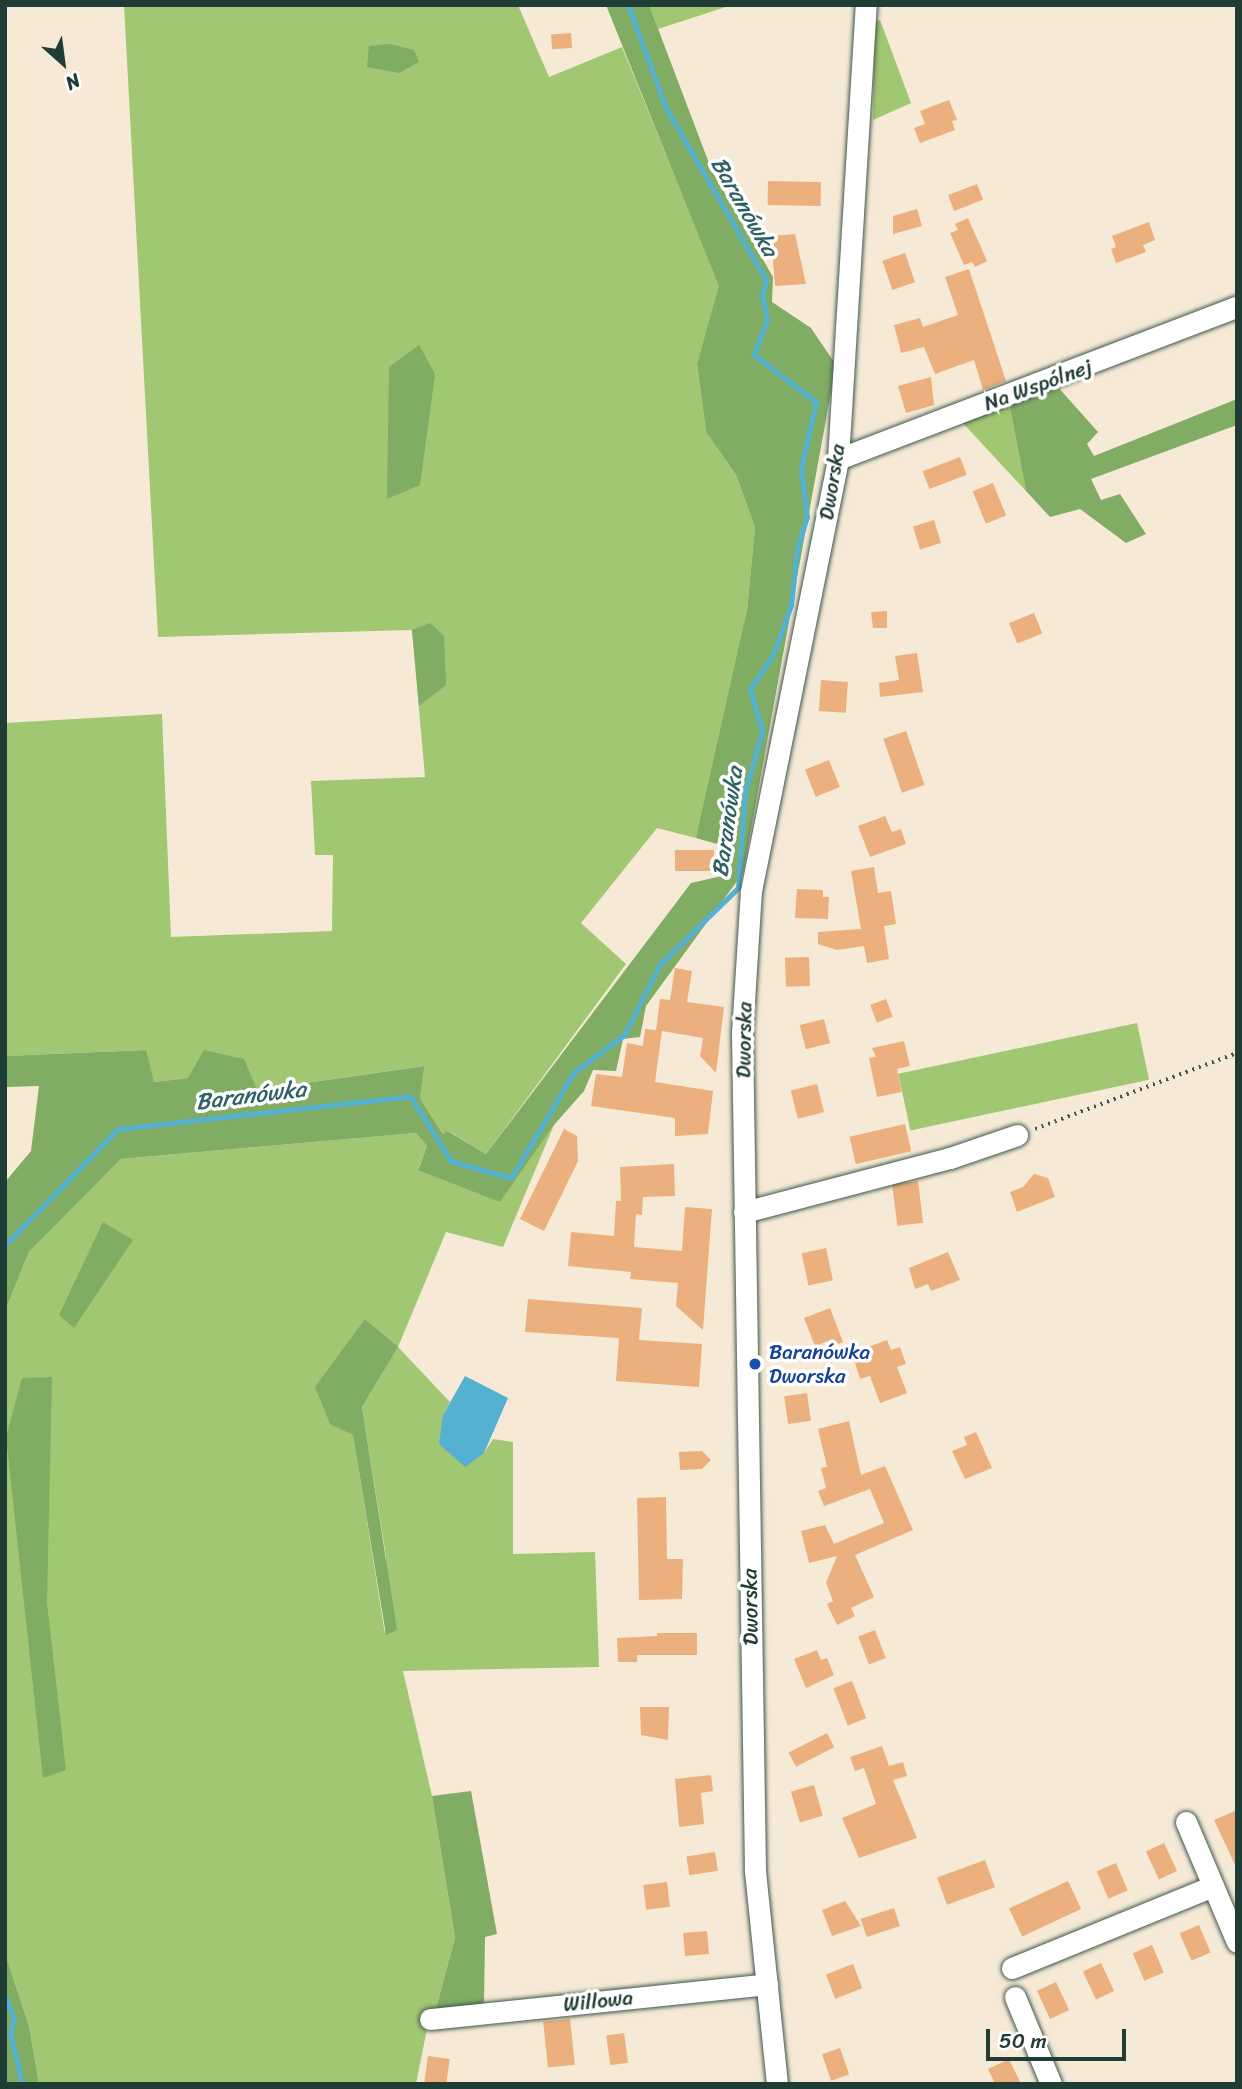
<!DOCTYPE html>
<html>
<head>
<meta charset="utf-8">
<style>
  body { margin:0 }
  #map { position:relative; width:1242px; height:2089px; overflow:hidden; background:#f6ead7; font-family:Sriracha,sans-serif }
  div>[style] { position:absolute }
  .green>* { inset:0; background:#a1c772; transform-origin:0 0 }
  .forest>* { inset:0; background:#80ac64 }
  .water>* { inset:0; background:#54b1d2 }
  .stream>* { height:5px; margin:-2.5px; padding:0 2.5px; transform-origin:2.5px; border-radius:2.5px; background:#54b1d2 }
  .building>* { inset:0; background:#ebb07d; transform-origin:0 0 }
  .path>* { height:3.5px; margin-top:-1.75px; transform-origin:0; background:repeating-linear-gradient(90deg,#3f574c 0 2px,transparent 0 7px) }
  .roads { filter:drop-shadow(0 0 2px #3f574c) drop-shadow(0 0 2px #3f574c) }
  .minor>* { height:21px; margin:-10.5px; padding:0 10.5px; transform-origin:10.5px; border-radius:10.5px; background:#fff }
  .dots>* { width:19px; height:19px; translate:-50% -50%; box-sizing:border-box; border:4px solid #fff; border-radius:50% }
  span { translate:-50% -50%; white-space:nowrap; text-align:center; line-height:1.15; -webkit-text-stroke:7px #fff; paint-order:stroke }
  .street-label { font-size:21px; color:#1f3d34 }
  .transit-label { font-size:21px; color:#164399 }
  .left { translate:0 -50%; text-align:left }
  .water-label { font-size:23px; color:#2f6063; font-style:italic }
  .frame { position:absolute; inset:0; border:7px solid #1f3d34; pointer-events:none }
  .north { position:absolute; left:28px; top:28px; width:70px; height:70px; -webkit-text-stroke:5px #fff; paint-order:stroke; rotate:152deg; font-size:19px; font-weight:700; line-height:28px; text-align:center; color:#1f3d34 }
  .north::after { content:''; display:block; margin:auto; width:24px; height:32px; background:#1f3d34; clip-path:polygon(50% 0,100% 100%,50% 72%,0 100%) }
  .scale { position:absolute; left:986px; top:2029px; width:140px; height:32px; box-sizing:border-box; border:4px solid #1f3d34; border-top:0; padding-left:9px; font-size:21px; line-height:24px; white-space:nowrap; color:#1f3d34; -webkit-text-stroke:5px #fff; paint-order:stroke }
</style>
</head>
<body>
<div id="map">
  <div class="green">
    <div style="clip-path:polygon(124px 5px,518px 5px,549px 77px,622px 47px,720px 286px,697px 364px,706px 432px,736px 475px,755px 527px,747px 610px,708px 798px,696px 838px,657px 828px,581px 923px,626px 964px,486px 1154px,449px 1131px,444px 1135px,420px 1098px,423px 1066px,257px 1090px,188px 1078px,154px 1082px,144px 1050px,5px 1056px,5px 723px,162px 714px,171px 937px,332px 931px,333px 855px,315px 855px,311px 781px,425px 777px,412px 630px,158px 637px)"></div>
    <div style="clip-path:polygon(649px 5px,732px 5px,658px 29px)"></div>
    <div style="clip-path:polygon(880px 20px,911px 103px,873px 120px,875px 22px)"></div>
    <div style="clip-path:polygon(1009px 403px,1026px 491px,960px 420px)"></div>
    <div style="left:1137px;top:1023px;width:58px;height:244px;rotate:78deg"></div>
    <div style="clip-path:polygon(evenodd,554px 1125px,503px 1247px,446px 1232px,398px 1347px,450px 1402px,443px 1415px,484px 1453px,493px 1439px,513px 1442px,513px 1554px,595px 1552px,599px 1667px,403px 1671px,432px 1796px,455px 1938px,435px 2012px,428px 2024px,416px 2084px,39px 2084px,29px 2026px,5px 1953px,5px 1311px,29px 1252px,121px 1159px,416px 1133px,427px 1146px,418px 1169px,500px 1201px,554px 1125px,365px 1319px,397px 1348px,362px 1407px,386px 1557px,385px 1634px,353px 1434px,365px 1319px)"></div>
  </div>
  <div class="forest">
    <div style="clip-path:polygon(606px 5px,649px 5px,712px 171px,773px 277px,772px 302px,811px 328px,836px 365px,743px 873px,646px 1006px,640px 1037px,623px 1039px,616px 1071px,593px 1070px,584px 1091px,554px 1125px,500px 1202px,418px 1170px,427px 1146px,416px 1133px,121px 1159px,29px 1252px,5px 1311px,5px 1182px,31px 1151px,39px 1086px,5px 1087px,5px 1056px,146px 1050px,154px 1082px,188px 1078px,204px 1050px,244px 1059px,257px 1090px,424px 1066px,420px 1098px,443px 1134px,448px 1131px,486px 1154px,691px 883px,722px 876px,724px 846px,696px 838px,747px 610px,755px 527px,736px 475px,706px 432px,697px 364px,719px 286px)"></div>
    <div style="clip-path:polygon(390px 44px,414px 50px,419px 62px,399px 73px,367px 67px,369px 46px)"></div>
    <div style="clip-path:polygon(419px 345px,435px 374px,420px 485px,387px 499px,389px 367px)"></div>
    <div style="clip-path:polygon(1057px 386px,1098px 432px,1087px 444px,1094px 456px,1237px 399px,1237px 425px,1091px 479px,1101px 500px,1120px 494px,1146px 534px,1126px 543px,1080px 509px,1050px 517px,1026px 491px,1009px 403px)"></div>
    <div style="clip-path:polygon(430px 623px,444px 636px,446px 685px,419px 706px,412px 630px)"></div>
    <div style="clip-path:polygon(103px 1222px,133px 1240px,74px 1328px,59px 1315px)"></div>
    <div style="clip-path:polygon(365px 1319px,398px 1347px,362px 1407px,397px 1630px,386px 1635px,353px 1435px,330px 1424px,315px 1387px)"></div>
    <div style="clip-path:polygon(52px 1377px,47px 1603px,66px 1770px,43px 1778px,6px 1437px,22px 1378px)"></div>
    <div style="clip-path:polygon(471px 1791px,497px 1934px,485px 1937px,484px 2005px,435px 2012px,455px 1938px,432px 1796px)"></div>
    <div style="clip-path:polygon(5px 1953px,29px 2026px,39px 2084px,5px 2084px)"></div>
  </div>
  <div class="water">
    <div style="clip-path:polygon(465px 1376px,508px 1398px,484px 1453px,465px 1467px,439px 1444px,443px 1415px)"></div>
  </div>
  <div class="stream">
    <div style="left:5px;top:1245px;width:162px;rotate:-45.8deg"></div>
    <div style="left:118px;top:1129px;width:294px;rotate:-6.4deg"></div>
    <div style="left:410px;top:1096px;width:77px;rotate:57.8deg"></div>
    <div style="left:451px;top:1161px;width:62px;rotate:15.8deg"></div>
    <div style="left:511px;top:1178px;width:123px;rotate:-59.3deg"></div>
    <div style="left:574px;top:1072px;width:62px;rotate:-36.5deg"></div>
    <div style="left:624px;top:1035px;width:80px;rotate:-63.1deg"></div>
    <div style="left:660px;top:964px;width:109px;rotate:-44.3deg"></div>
    <div style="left:738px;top:888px;width:96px;rotate:-85.8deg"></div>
    <div style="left:745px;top:792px;width:63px;rotate:-74.4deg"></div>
    <div style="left:762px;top:731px;width:44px;rotate:-105.9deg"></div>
    <div style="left:750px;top:689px;width:43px;rotate:-56.3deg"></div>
    <div style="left:774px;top:653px;width:51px;rotate:-70.5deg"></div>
    <div style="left:791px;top:605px;width:56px;rotate:-83.9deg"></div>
    <div style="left:797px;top:549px;width:34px;rotate:-73deg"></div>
    <div style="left:807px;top:517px;width:49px;rotate:-97deg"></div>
    <div style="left:801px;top:468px;width:68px;rotate:-77.2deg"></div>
    <div style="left:816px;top:402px;width:78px;rotate:-142.8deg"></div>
    <div style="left:754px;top:355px;width:38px;rotate:-70deg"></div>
    <div style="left:767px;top:319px;width:25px;rotate:-102deg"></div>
    <div style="left:762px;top:295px;width:16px;rotate:-75deg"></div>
    <div style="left:766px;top:280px;width:199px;rotate:-120.2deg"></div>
    <div style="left:666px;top:108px;width:110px;rotate:-110.3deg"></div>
    <div style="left:5px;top:1996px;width:25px;rotate:69deg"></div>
    <div style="left:14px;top:2019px;width:14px;rotate:107deg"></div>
    <div style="left:10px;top:2032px;width:53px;rotate:77deg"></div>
  </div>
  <div class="building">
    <div style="left:571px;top:33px;width:15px;height:20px;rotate:86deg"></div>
    <div style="clip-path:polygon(949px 100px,957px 120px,952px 121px,955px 130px,920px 143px,914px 128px,925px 124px,920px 111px)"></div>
    <div style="left:768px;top:181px;width:53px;height:24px;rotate:1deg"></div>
    <div style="left:977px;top:184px;width:17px;height:31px;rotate:69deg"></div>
    <div style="clip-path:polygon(917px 209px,922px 226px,893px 234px,893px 216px)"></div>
    <div style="clip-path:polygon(968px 218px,987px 261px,975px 267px,972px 262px,964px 265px,950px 233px,958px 230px,955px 224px)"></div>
    <div style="clip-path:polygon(1149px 222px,1155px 240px,1143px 245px,1146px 252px,1116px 263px,1111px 249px,1116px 247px,1112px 236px)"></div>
    <div style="clip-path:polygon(795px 234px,806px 284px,775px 286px,771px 236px)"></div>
    <div style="left:905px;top:253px;width:31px;height:24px;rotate:71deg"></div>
    <div style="clip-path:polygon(969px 269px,1006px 381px,983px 390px,974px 360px,935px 374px,924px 347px,901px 353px,894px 325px,920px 318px,923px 327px,958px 315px,945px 277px)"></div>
    <div style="clip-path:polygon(931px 377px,934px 405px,906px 413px,898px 386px)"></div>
    <div style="left:960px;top:457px;width:19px;height:40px;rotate:69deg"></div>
    <div style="left:993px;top:483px;width:35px;height:22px;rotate:68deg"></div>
    <div style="left:934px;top:520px;width:24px;height:22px;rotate:73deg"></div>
    <div style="clip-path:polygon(887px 611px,887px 628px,873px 628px,871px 612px)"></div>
    <div style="left:1034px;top:613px;width:22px;height:27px;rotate:68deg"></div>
    <div style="clip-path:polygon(917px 653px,923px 692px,880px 697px,879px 683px,899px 680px,895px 656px)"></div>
    <div style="left:821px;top:680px;width:27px;height:31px;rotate:4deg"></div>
    <div style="left:906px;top:731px;width:57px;height:24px;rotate:71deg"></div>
    <div style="left:829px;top:760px;width:29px;height:26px;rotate:68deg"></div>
    <div style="clip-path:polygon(885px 816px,892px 832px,901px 829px,906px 844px,870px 857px,858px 826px)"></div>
    <div style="left:714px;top:850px;width:21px;height:39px;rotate:90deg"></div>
    <div style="clip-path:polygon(874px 867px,878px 893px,891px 891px,896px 924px,884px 926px,889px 959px,867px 963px,864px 946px,837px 950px,818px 944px,818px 932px,861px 929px,851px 871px)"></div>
    <div style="clip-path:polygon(797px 889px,823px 890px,823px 897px,829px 897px,828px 919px,795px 918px)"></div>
    <div style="left:809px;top:957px;width:29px;height:24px;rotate:88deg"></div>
    <div style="clip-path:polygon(675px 968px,692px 971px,687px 1002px,724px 1007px,716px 1073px,700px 1056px,703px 1038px,662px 1031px,655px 1082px,713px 1091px,708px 1134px,675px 1136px,675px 1118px,591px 1106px,596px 1074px,622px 1077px,627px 1043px,643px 1046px,645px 1029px,656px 1030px,660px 999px,670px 1000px)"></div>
    <div style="left:886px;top:999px;width:19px;height:17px;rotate:69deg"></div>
    <div style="left:824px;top:1019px;width:25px;height:25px;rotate:76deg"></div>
    <div style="clip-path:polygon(904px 1041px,910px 1066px,897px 1069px,902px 1092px,877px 1097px,869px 1058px,876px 1057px,872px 1048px)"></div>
    <div style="left:817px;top:1084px;width:29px;height:27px;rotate:76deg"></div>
    <div style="left:905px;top:1124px;width:28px;height:57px;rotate:77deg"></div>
    <div style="clip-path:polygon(564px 1129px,577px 1136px,578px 1161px,544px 1231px,520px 1219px)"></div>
    <div style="clip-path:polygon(674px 1164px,675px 1196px,643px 1197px,642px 1215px,636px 1214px,634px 1247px,682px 1251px,685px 1207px,712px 1209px,703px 1330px,676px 1306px,678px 1283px,630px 1279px,631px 1272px,568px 1266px,571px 1232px,614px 1236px,616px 1201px,621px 1201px,620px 1167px)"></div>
    <div style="clip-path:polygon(1034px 1174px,1048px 1178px,1055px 1197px,1017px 1212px,1010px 1192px,1023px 1187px)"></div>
    <div style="left:918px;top:1181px;width:42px;height:26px;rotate:83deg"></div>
    <div style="left:826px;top:1248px;width:33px;height:25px;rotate:78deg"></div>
    <div style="clip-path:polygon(948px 1252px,960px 1280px,931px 1291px,928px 1284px,915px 1289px,909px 1268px)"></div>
    <div style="clip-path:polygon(528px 1299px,642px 1308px,639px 1340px,702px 1344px,699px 1387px,616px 1381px,619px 1338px,525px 1332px)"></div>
    <div style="clip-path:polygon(830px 1308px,843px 1342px,830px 1347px,828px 1341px,815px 1346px,804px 1318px)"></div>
    <div style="clip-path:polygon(887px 1340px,891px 1350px,900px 1347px,906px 1364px,897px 1367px,907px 1393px,880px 1403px,870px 1376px,860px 1379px,852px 1353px)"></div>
    <div style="left:807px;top:1393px;width:28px;height:23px;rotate:82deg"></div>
    <div style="clip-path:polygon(849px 1421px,861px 1475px,885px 1466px,913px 1530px,855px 1555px,874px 1597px,851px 1608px,855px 1616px,837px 1625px,827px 1604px,833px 1601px,826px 1583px,837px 1556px,809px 1563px,801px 1531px,825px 1525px,834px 1544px,884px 1523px,870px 1489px,824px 1506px,818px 1491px,826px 1488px,821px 1468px,827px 1467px,818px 1429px)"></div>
    <div style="clip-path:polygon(976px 1432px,992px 1468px,965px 1479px,952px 1451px,967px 1445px,964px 1437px)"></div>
    <div style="clip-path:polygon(702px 1451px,711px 1460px,702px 1469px,680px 1470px,679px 1452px)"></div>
    <div style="clip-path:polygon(666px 1497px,667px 1559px,683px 1559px,682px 1599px,639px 1600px,637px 1498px)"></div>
    <div style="left:875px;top:1630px;width:30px;height:18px;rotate:69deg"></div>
    <div style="clip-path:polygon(657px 1633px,697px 1633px,697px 1655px,637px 1655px,637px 1662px,618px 1662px,617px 1638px,657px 1636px)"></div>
    <div style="clip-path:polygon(817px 1650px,821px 1660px,827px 1658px,834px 1675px,806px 1688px,794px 1659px)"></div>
    <div style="left:852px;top:1681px;width:40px;height:20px;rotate:69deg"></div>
    <div style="clip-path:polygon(640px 1707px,669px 1707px,668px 1740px,641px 1735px)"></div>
    <div style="left:827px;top:1733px;width:16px;height:43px;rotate:63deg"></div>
    <div style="clip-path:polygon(882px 1746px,889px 1766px,903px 1762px,907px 1776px,893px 1780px,917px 1838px,859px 1858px,842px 1818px,876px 1804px,864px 1768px,855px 1771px,850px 1757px)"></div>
    <div style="clip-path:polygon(711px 1775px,713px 1791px,701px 1793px,704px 1824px,679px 1827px,675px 1779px)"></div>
    <div style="left:814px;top:1785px;width:32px;height:24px;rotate:74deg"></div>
    <div style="clip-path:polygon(1237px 1810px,1237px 1869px,1214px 1820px)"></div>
    <div style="left:1164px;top:1843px;width:31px;height:20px;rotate:65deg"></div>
    <div style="left:715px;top:1852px;width:19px;height:29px;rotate:81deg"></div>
    <div style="left:985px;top:1860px;width:29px;height:51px;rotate:70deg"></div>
    <div style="left:1116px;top:1863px;width:30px;height:21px;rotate:67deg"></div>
    <div style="left:1068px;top:1881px;width:31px;height:65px;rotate:65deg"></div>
    <div style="left:667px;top:1882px;width:25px;height:24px;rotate:83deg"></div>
    <div style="clip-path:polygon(845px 1901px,861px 1926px,832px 1936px,822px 1910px)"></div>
    <div style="left:894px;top:1908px;width:19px;height:35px;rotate:72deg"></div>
    <div style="left:1199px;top:1925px;width:30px;height:21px;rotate:67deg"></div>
    <div style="left:707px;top:1931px;width:23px;height:24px;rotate:85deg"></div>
    <div style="left:1152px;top:1945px;width:30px;height:21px;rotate:67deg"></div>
    <div style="left:1101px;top:1963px;width:31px;height:20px;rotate:65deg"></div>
    <div style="left:853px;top:1964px;width:26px;height:29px;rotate:69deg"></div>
    <div style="left:1056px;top:1982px;width:31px;height:21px;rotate:65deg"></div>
    <div style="left:570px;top:2019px;width:46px;height:27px;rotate:84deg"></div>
    <div style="left:624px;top:2033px;width:30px;height:18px;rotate:82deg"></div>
    <div style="left:840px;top:2048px;width:28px;height:19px;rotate:71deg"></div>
    <div style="left:428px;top:2056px;width:22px;height:26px;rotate:8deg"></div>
    <div style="clip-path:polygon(1009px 2059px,1021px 2084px,995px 2084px,988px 2069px)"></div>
  </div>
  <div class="path">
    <div style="left:1035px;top:1129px;width:216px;rotate:-20.6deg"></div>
  </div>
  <div class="roads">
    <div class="minor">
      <div style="left:838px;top:459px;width:427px;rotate:-20.9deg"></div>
      <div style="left:744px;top:1212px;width:213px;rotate:-14.7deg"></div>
      <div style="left:950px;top:1158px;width:71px;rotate:-18.9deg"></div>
      <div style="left:1186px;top:1822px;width:130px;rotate:67deg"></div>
      <div style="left:1012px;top:1968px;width:217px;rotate:-22.2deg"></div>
      <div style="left:1015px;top:1997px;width:94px;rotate:67.5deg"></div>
      <div style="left:430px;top:2019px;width:339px;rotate:-5.9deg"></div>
      <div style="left:777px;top:2084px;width:215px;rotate:-95.9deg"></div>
      <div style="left:755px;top:1870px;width:837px;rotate:-90.89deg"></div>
      <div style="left:742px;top:1033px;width:142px;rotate:-86.4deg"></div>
      <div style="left:751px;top:891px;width:441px;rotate:-78.6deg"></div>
      <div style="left:838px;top:459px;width:455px;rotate:-86.5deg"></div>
    </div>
  </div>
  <div class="dots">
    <div style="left:755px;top:1364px;background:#1a4fb4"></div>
  </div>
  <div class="street-label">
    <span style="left:1038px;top:385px;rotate:-20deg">Na Wspólnej</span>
    <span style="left:832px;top:482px;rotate:-81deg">Dworska</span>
    <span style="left:744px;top:1040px;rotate:-89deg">Dworska</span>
    <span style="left:750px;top:1607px;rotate:-91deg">Dworska</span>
    <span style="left:598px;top:2001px;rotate:-6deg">Willowa</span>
  </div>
  <div class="transit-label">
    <span class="left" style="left:769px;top:1364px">Baranówka<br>Dworska</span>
  </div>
  <div class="water-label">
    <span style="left:744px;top:207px;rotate:60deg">Baranówka</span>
    <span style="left:728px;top:822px;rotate:-82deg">Baranówka</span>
    <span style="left:251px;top:1096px;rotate:-7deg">Baranówka</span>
  </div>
  <div class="frame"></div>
  <div class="north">N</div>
  <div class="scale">50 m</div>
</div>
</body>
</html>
